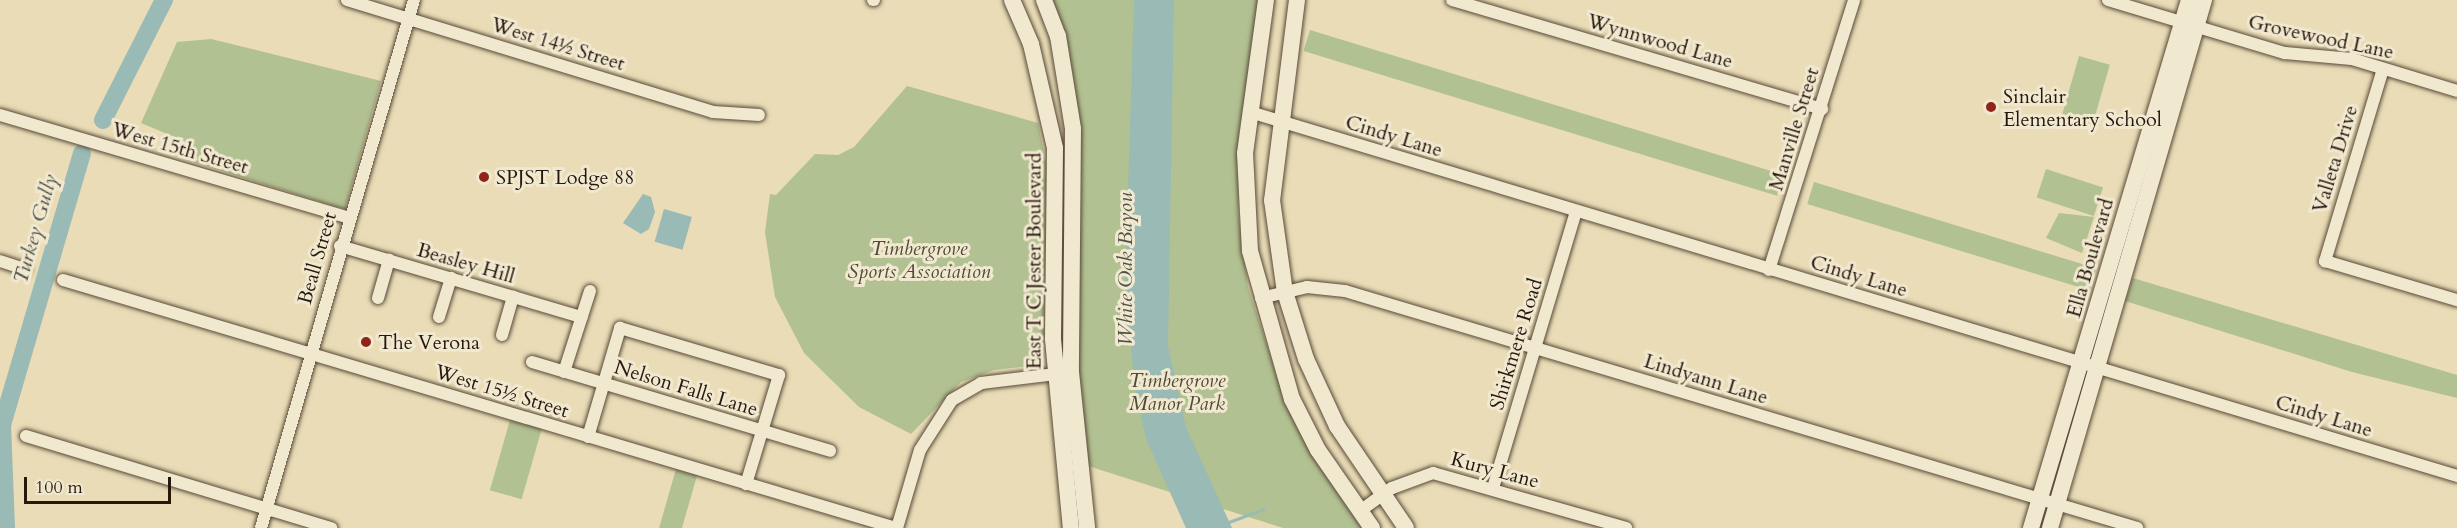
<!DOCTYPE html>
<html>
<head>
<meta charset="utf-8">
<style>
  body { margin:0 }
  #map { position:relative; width:2457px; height:528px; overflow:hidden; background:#e9dcb6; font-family:Cardo,serif }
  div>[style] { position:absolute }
  .green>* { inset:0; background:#b2c191; transform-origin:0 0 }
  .water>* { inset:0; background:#99bab5; transform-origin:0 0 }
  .stream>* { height:3px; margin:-1.5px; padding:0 1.5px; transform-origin:1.5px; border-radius:1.5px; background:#99bab5 }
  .river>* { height:18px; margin:-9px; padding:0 9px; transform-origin:9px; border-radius:9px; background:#99bab5 }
  .roads { filter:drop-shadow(0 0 2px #584938) drop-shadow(0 0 2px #584938) }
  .street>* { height:12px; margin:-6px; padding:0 6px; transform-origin:6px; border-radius:6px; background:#f1e8d0 }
  .secondary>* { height:16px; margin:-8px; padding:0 8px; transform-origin:8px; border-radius:8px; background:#f1e8d0 }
  .dots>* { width:16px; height:16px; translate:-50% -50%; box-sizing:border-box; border:3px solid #f1e8d0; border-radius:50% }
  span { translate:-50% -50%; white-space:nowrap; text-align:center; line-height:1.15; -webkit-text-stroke:6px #f1e8d0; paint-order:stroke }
  .street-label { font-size:20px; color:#27180e }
  .poi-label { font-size:20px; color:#27180e }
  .left { translate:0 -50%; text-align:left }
  .park-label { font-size:20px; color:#514b35; font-style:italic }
  .water-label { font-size:21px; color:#4f5148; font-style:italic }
  .scale { position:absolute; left:24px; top:477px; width:147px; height:27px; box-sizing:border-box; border:3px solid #27180e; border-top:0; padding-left:8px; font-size:18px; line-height:21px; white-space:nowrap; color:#27180e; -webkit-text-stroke:4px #f1e8d0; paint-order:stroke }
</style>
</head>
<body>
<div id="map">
  <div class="green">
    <div style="clip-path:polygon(1050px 0,1261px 0,1239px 131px,1238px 213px,1248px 287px,1285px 401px,1362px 528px,1283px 528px,1088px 466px,1077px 378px,1079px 165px)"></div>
    <div style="left:1310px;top:30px;width:495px;height:22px;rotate:17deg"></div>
    <div style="clip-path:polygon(211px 39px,381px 81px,345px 209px,186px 160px,184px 141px,141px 123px,177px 42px)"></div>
    <div style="left:2079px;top:56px;width:32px;height:63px;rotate:16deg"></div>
    <div style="clip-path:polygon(907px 86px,1038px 123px,1047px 167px,1044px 357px,1036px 365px,994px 370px,961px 382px,911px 434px,859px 407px,804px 353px,775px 297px,765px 232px,770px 194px,776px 195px,815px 154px,838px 155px,854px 147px)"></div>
    <div style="left:2046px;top:169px;width:60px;height:30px;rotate:18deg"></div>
    <div style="left:1814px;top:182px;width:295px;height:23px;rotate:17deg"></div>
    <div style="clip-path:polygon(2059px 213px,2094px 217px,2082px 253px,2046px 238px)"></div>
    <div style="clip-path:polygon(2133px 278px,2457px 375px,2457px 398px,2352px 372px,2125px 301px)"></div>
    <div style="left:510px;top:420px;width:33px;height:73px;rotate:16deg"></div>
    <div style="left:676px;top:469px;width:22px;height:61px;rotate:16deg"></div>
  </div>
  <div class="water">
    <div style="clip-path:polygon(1134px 0,1174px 0,1168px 346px,1186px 427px,1232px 528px,1186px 528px,1146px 439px,1135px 389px,1125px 283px)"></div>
    <div style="clip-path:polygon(643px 194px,651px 197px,655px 212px,649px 229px,641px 234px,623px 223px)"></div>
    <div style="left:664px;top:209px;width:29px;height:34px;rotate:16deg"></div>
  </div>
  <div class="stream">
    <div style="left:1226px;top:523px;width:40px;rotate:-20.2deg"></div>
  </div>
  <div class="river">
    <div style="left:103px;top:120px;width:135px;rotate:-63.1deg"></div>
    <div style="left:6px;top:528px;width:103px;rotate:-92.2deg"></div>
    <div style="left:2px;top:425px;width:283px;rotate:-73.6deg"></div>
  </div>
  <div class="roads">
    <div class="street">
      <div style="left:347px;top:0;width:383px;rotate:17deg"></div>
      <div style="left:713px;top:112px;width:46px;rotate:3.7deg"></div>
      <div style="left:873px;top:0;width:1px"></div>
      <div style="left:1452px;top:0;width:386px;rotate:16.4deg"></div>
      <div style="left:2108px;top:0;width:185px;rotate:16.7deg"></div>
      <div style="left:2285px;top:53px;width:67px;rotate:5.1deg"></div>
      <div style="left:2352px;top:59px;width:110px;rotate:16.9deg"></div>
      <div style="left:2383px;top:69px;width:201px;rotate:106.8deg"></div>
      <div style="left:2325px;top:261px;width:138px;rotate:16.5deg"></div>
      <div style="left:1250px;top:112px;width:1261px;rotate:16.78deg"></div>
      <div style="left:0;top:115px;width:364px;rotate:16.4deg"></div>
      <div style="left:340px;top:246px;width:252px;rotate:16.4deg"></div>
      <div style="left:0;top:261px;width:26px;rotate:18deg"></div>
      <div style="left:1769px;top:270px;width:283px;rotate:-72.5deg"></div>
      <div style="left:63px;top:280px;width:869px;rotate:16.58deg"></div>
      <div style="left:378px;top:298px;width:40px;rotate:-74deg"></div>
      <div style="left:1261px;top:298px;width:47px;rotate:-13.4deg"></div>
      <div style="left:1307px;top:287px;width:38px;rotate:6deg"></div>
      <div style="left:1345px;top:291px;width:827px;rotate:16.66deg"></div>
      <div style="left:439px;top:317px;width:41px;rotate:-72.9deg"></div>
      <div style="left:502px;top:335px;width:40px;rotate:-74deg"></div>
      <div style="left:532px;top:362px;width:311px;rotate:16.6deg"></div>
      <div style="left:564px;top:372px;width:85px;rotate:-72.2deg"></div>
      <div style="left:26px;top:436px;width:319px;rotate:16.8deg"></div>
      <div style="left:588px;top:437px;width:114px;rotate:-73.6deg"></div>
      <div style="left:620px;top:328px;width:166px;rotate:16.5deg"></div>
      <div style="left:779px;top:375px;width:114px;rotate:106.8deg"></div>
      <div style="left:1493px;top:488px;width:288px;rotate:-73.3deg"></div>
      <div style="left:1360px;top:511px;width:39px;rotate:-36deg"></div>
      <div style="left:1392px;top:488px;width:44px;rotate:-20.1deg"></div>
      <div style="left:1433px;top:473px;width:201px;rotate:15.9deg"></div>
      <div style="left:261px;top:528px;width:550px;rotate:-73.84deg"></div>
      <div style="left:897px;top:528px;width:81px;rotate:-73.6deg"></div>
      <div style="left:920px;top:450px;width:59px;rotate:-57.4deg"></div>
      <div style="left:952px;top:400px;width:34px;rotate:-30deg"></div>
      <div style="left:981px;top:383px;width:84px;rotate:-6.9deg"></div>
    </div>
    <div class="secondary">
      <div style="left:1012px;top:0;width:48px;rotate:66.6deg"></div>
      <div style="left:1031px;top:44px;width:107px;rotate:77deg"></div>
      <div style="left:1055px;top:148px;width:191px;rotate:90.6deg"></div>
      <div style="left:1053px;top:339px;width:190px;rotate:84.6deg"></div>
      <div style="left:1044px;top:0;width:39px;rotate:69deg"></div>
      <div style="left:1058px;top:36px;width:94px;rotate:80.8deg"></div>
      <div style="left:1073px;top:129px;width:243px;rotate:90.5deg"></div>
      <div style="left:1071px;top:372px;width:157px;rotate:84.1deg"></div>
      <div style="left:1266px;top:0;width:154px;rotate:97.8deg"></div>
      <div style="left:1245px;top:153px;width:98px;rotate:87.1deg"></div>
      <div style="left:1250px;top:251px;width:154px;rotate:74.2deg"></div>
      <div style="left:1292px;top:399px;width:57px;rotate:63deg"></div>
      <div style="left:1318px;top:450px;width:95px;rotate:55.3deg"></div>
      <div style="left:1297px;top:0;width:202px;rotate:97.1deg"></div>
      <div style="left:1272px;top:200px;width:93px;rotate:82deg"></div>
      <div style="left:1285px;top:292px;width:70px;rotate:72.6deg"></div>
      <div style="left:1306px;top:359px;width:74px;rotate:65.2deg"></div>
      <div style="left:1337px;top:426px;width:123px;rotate:55.9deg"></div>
      <div style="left:2031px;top:528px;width:551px;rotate:-73.34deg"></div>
      <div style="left:2050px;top:528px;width:550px;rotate:-73.74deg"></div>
    </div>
  </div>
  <div class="dots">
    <div style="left:1991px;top:107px;background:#8f2418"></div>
    <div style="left:484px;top:177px;background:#8f2418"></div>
    <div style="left:366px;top:342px;background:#8f2418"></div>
  </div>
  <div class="street-label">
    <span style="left:2321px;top:37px;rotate:12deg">Grovewood Lane</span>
    <span style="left:1660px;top:41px;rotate:16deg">Wynnwood Lane</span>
    <span style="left:558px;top:44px;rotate:17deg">West 14½ Street</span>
    <span style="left:1794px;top:129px;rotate:-73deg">Manville Street</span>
    <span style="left:1394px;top:136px;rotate:17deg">Cindy Lane</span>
    <span style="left:180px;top:148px;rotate:16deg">West 15th Street</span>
    <span style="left:2335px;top:159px;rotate:-73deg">Valleta Drive</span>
    <span style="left:317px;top:258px;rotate:-74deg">Beall Street</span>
    <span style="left:2090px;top:258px;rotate:-74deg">Ella Boulevard</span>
    <span style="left:1034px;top:261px;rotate:-90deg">East T C Jester Boulevard</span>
    <span style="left:466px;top:263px;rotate:16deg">Beasley Hill</span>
    <span style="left:1859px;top:276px;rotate:17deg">Cindy Lane</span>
    <span style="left:1516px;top:344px;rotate:-73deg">Shirkmere Road</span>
    <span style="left:1706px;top:379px;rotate:17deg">Lindyann Lane</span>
    <span style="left:686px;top:388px;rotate:17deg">Nelson Falls Lane</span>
    <span style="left:502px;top:391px;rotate:17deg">West 15½ Street</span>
    <span style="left:2324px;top:416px;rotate:17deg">Cindy Lane</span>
    <span style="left:1495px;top:470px;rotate:15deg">Kury Lane</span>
  </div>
  <div class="poi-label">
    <span class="left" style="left:2003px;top:108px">Sinclair<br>Elementary School</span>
    <span class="left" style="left:496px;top:177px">SPJST Lodge 88</span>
    <span class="left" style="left:378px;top:342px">The Verona</span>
  </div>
  <div class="park-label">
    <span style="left:919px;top:260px">Timbergrove<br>Sports Association</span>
    <span style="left:1177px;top:392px">Timbergrove<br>Manor Park</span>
  </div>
  <div class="water-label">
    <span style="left:36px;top:229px;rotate:-74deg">Turkey Gully</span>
    <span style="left:1126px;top:269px;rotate:-90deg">White Oak Bayou</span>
  </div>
  <div class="scale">100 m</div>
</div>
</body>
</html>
